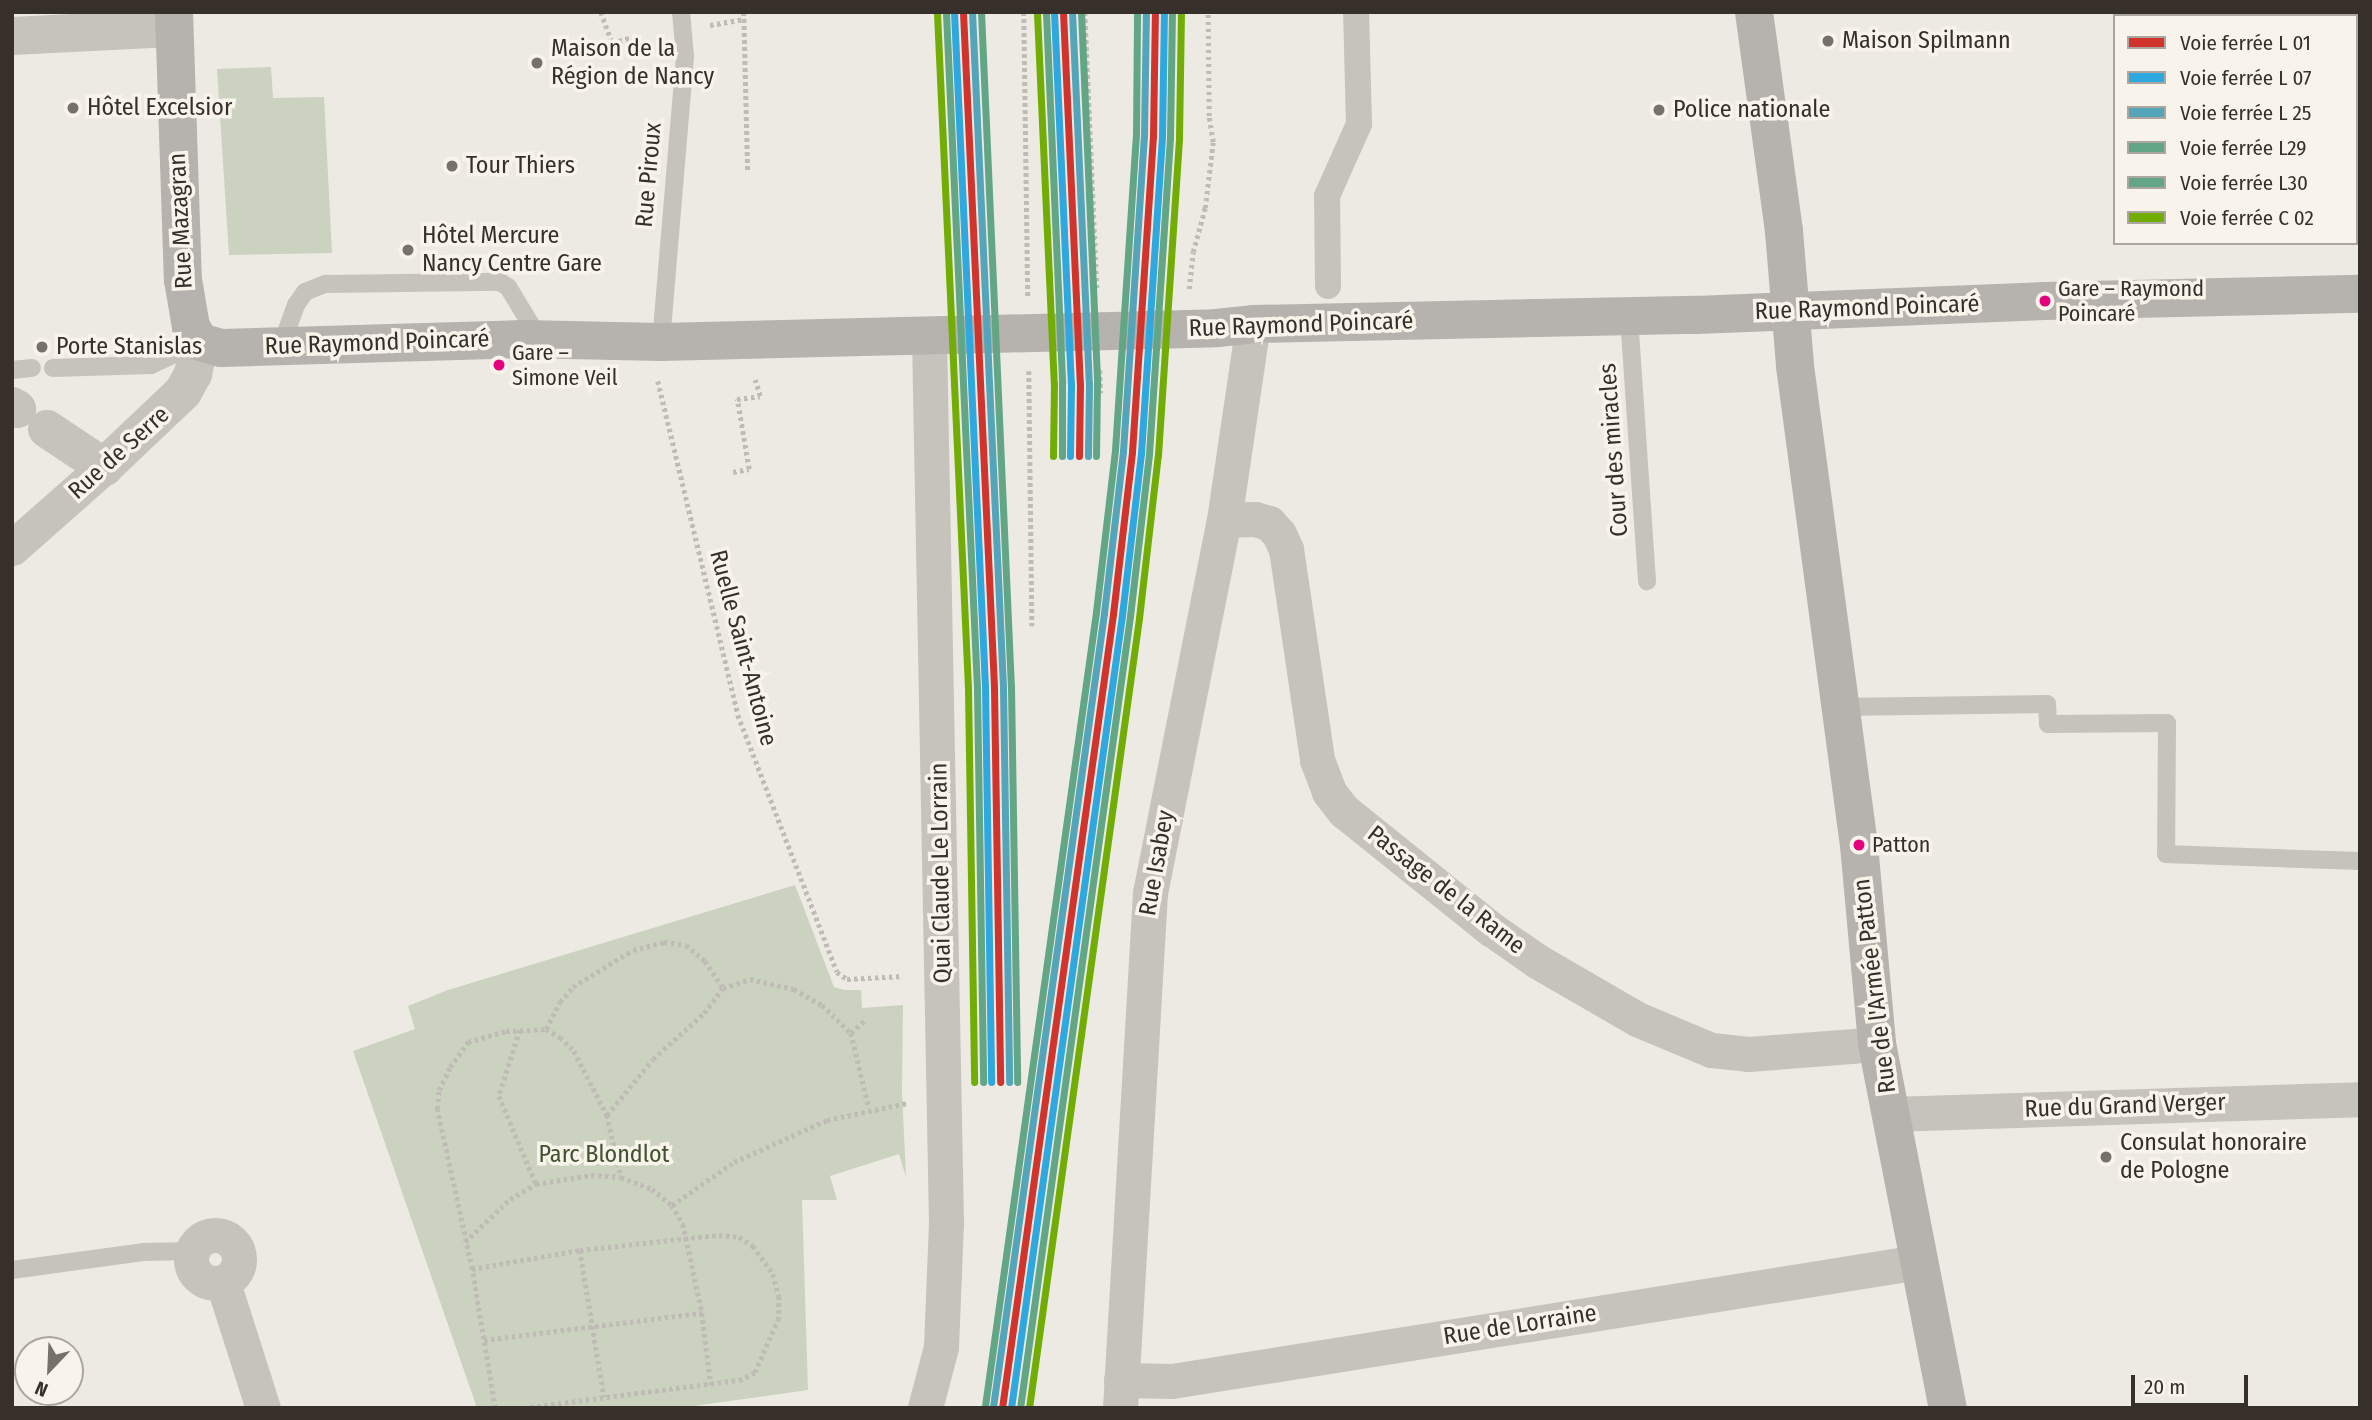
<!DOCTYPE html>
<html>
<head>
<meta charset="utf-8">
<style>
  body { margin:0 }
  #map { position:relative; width:2372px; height:1420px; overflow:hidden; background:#eceae3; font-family:"Fira Sans Condensed",sans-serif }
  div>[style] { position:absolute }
  .green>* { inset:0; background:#cbd2bf }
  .path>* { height:4.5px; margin-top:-2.25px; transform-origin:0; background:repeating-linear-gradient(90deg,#bfbbb5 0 3.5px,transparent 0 7px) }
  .service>* { height:18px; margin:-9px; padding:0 9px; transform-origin:9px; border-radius:9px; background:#c6c2bc }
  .pedestrian>* { height:26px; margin:-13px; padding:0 13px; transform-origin:13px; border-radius:13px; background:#c6c2bc }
  .minor>* { height:35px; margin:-17.5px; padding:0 17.5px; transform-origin:17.5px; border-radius:17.5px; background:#c6c2bc }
  .minor>.ring { margin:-17.5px; padding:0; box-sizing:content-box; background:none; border:35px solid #c6c2bc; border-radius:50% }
  .tertiary>* { height:38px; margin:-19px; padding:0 19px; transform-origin:19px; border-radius:19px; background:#c6c2bc }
  .secondary>* { height:38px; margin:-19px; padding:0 19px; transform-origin:19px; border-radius:19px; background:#b6b2ad }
  .secondary-bridge>* { height:38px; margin:-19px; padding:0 19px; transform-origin:19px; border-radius:19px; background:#b6b2ad }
  .rail-1>* { height:7px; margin:-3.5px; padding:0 3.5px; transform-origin:3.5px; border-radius:3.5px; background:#d1342d }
  .rail-2>* { height:7px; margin:-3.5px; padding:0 3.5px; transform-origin:3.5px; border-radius:3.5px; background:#2ea8de }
  .rail-3>* { height:7px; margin:-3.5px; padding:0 3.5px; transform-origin:3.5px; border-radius:3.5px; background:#54a4ba }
  .rail-4>* { height:7px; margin:-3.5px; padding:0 3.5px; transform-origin:3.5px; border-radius:3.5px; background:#62a685 }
  .rail-5>* { height:7px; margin:-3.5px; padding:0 3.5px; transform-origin:3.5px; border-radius:3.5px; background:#62a685 }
  .rail-6>* { height:7px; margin:-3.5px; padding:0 3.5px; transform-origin:3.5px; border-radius:3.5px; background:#72ad06 }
  .dots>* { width:19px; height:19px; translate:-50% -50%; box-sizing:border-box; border:4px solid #f8f4eb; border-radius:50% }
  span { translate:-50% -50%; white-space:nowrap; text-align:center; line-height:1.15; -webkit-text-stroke:7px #f8f4eb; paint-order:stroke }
  .bus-label { font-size:22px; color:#37302a }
  .left { translate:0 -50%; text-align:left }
  .poi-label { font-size:24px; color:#37302a }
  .street-label { font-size:24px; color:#37302a }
  .park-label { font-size:24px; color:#425231 }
  .frame { position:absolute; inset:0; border:14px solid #37302a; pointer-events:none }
  .legend { position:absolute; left:2113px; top:14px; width:245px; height:231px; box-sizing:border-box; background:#f8f4eb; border:2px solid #aba69e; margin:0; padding:9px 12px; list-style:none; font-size:21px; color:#37302a }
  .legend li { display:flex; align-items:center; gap:14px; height:35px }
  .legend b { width:35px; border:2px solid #aba69e }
  .north { position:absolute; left:14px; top:1336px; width:70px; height:70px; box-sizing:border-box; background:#f8f4eb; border:2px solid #aba69e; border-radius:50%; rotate:203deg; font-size:19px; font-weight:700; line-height:28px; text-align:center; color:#37302a }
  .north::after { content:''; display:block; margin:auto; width:24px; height:32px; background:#76716b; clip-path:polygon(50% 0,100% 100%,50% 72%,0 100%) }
  .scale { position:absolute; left:2131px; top:1375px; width:117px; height:32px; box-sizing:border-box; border:4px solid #37302a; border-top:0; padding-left:9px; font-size:21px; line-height:24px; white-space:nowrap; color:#37302a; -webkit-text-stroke:5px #f8f4eb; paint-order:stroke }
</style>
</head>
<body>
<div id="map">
  <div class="green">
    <div style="clip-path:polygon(271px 67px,273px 98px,324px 97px,332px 253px,229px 255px,217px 69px)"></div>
    <div style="clip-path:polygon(795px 885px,834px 987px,844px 990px,861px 990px,862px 1008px,903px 1005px,902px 1092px,906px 1177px,899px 1154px,830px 1176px,837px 1200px,802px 1200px,808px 1390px,679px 1408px,477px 1408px,353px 1051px,415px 1029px,408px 1006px,448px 990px)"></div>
  </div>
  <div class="path">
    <div style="left:601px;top:12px;width:33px;rotate:70deg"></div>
    <div style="left:612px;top:43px;width:19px;rotate:-16deg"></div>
    <div style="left:744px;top:12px;width:159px;rotate:88.6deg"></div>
    <div style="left:1024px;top:12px;width:284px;rotate:89.2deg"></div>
    <div style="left:1085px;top:12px;width:279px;rotate:87.5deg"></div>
    <div style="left:710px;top:25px;width:35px;rotate:-10deg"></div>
    <div style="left:1189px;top:289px;width:37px;rotate:-84deg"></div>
    <div style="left:1193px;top:252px;width:46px;rotate:-74.7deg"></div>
    <div style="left:1205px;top:208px;width:66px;rotate:-83.1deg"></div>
    <div style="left:1213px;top:142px;width:26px;rotate:-99deg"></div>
    <div style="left:1209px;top:116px;width:104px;rotate:-90.6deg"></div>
    <div style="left:1100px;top:370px;width:23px;rotate:88deg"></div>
    <div style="left:1029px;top:371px;width:255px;rotate:89.3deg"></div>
    <div style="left:658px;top:381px;width:343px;rotate:76.5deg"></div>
    <div style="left:738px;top:715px;width:275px;rotate:68.9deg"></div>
    <div style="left:837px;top:972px;width:12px;rotate:35deg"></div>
    <div style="left:847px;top:979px;width:56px;rotate:-3.1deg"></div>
    <div style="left:733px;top:472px;width:16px;rotate:-11deg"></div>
    <div style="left:749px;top:469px;width:71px;rotate:-99.7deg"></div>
    <div style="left:737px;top:399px;width:23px;rotate:-7deg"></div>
    <div style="left:760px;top:396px;width:17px;rotate:-107deg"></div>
    <div style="left:546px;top:1029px;width:30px;rotate:-63deg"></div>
    <div style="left:560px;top:1002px;width:20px;rotate:-49deg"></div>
    <div style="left:573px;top:987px;width:70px;rotate:-31.7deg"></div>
    <div style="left:633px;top:950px;width:32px;rotate:-14deg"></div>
    <div style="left:664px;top:942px;width:22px;rotate:8deg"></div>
    <div style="left:686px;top:945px;width:25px;rotate:40deg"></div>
    <div style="left:705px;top:961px;width:32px;rotate:56deg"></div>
    <div style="left:520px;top:1030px;width:69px;rotate:107.7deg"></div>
    <div style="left:499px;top:1096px;width:95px;rotate:67.2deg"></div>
    <div style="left:851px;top:1033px;width:18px;rotate:-43deg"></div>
    <div style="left:607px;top:1115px;width:72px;rotate:-50.6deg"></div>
    <div style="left:653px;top:1059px;width:69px;rotate:-42deg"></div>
    <div style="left:704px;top:1013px;width:31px;rotate:-53deg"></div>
    <div style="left:723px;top:988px;width:28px;rotate:-18deg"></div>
    <div style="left:750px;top:979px;width:45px;rotate:12.8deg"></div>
    <div style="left:794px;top:989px;width:32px;rotate:30deg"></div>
    <div style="left:822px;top:1005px;width:40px;rotate:44deg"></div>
    <div style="left:851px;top:1033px;width:77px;rotate:76.5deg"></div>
    <div style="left:672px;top:1205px;width:75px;rotate:-34.7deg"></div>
    <div style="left:734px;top:1162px;width:102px;rotate:-24.3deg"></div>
    <div style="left:827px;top:1120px;width:82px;rotate:-12deg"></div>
    <div style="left:465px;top:1242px;width:62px;rotate:-43.7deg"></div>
    <div style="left:510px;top:1199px;width:30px;rotate:-30deg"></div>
    <div style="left:536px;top:1184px;width:56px;rotate:-9.3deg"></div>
    <div style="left:591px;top:1175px;width:30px;rotate:4deg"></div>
    <div style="left:621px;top:1177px;width:33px;rotate:21deg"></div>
    <div style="left:652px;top:1189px;width:26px;rotate:39deg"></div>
    <div style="left:672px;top:1205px;width:22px;rotate:60deg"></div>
    <div style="left:683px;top:1224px;width:91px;rotate:77.9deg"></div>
    <div style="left:702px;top:1313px;width:72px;rotate:82.8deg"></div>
    <div style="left:580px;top:1250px;width:149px;rotate:80.7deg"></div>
    <div style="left:472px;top:1269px;width:110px;rotate:-10deg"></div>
    <div style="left:580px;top:1250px;width:140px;rotate:-6.2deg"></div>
    <div style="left:719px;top:1235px;width:20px;rotate:6deg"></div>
    <div style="left:739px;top:1237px;width:17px;rotate:33deg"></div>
    <div style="left:753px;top:1246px;width:34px;rotate:54deg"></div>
    <div style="left:773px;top:1274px;width:23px;rotate:75deg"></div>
    <div style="left:779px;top:1296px;width:22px;rotate:90deg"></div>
    <div style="left:779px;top:1318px;width:60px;rotate:113.6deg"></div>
    <div style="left:755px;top:1373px;width:15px;rotate:152deg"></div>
    <div style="left:742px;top:1380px;width:219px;rotate:172.6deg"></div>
    <div style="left:484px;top:1340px;width:220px;rotate:-7.1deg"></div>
    <div style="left:495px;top:1408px;width:141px;rotate:-99.4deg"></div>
    <div style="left:472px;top:1269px;width:164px;rotate:-102.3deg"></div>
    <div style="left:437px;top:1109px;width:19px;rotate:-84deg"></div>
    <div style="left:439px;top:1090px;width:25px;rotate:-64deg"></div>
    <div style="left:450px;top:1067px;width:31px;rotate:-54deg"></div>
    <div style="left:468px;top:1042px;width:40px;rotate:-16deg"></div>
    <div style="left:506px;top:1031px;width:40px;rotate:-2.9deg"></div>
    <div style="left:546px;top:1029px;width:16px;rotate:30deg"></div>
    <div style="left:560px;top:1037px;width:20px;rotate:45deg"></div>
    <div style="left:574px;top:1051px;width:72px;rotate:62.7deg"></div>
    <div style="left:607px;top:1115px;width:64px;rotate:77.3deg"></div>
  </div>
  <div class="service">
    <div style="left:1629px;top:317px;width:265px;rotate:86.1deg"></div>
    <div style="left:661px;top:342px;width:287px;rotate:-85.2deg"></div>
    <div style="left:685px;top:56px;width:44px;rotate:-95.2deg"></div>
    <div style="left:281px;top:346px;width:44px;rotate:-69.9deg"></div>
    <div style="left:296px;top:305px;width:16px;rotate:-55deg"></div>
    <div style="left:305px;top:292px;width:22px;rotate:-22deg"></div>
    <div style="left:325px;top:284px;width:175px;rotate:-0.7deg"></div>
    <div style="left:500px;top:282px;width:9px;rotate:32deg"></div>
    <div style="left:508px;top:287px;width:60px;rotate:58.7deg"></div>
    <div style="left:53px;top:368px;width:98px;rotate:-1.8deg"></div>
    <div style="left:151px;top:365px;width:52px;rotate:-25.1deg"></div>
    <div style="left:12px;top:370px;width:20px;rotate:-6deg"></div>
    <div style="left:1840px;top:707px;width:207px;rotate:-0.8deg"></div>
    <div style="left:2047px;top:704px;width:20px;rotate:87deg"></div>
    <div style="left:2048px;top:724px;width:119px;rotate:-0.5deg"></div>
    <div style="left:2167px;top:723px;width:131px;rotate:90.4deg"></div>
    <div style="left:2166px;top:854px;width:194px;rotate:2.1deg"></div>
    <div style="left:12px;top:1270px;width:132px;rotate:-7.8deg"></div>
    <div style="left:143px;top:1252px;width:49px;rotate:-1.2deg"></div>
  </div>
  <div class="pedestrian">
    <div style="left:1328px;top:286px;width:90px;rotate:-90.6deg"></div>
    <div style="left:1327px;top:196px;width:79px;rotate:-66deg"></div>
    <div style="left:1359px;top:124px;width:112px;rotate:-91.5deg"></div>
  </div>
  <div class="minor">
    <div style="left:1224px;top:520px;width:31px;rotate:-2deg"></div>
    <div style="left:1255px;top:519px;width:15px;rotate:16deg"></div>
    <div style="left:1269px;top:523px;width:15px;rotate:48deg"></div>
    <div style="left:1279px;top:534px;width:17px;rotate:65deg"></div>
    <div style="left:1286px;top:549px;width:213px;rotate:81.6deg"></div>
    <div style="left:1317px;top:760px;width:34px;rotate:69deg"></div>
    <div style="left:1329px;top:792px;width:24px;rotate:52deg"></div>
    <div style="left:1344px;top:811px;width:189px;rotate:38.8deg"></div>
    <div style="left:1491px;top:929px;width:56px;rotate:34.8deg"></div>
    <div style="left:1537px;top:961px;width:116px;rotate:30.1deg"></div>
    <div style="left:1637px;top:1019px;width:80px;rotate:22.7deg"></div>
    <div style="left:1711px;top:1050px;width:37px;rotate:6deg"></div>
    <div style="left:1748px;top:1054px;width:129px;rotate:-4.4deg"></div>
    <div style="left:12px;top:548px;width:123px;rotate:-41.4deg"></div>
    <div style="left:1890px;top:1114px;width:470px;rotate:-1.8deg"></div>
    <div class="ring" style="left:191px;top:1235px;width:13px;height:13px"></div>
    <div style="left:223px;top:1283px;width:131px;rotate:72.3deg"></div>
    <div style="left:1121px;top:1380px;width:51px;rotate:1.1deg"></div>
    <div style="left:1172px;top:1381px;width:755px;rotate:-9.06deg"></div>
    <div style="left:925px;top:1408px;width:63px;rotate:-75.3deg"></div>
    <div style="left:941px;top:1347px;width:124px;rotate:-87.7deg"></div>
    <div style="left:946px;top:1223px;width:887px;rotate:-91.1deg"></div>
    <div style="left:1120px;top:1408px;width:516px;rotate:-86.67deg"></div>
    <div style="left:1150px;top:893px;width:380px;rotate:-78.8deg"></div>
    <div style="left:1224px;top:520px;width:198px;rotate:-81.6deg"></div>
  </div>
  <div class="tertiary">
    <div style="left:12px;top:36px;width:160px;rotate:-2.9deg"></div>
    <div style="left:12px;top:406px;width:6px;rotate:31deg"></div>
    <div style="left:47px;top:429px;width:69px;rotate:33.7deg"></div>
    <div style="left:104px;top:467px;width:109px;rotate:-43.5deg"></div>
    <div style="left:183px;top:392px;width:21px;rotate:-61deg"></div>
    <div style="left:193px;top:374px;width:33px;rotate:-78deg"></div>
  </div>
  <div class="secondary">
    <div style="left:174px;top:12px;width:268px;rotate:88.1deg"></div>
    <div style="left:183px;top:280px;width:48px;rotate:80.3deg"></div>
    <div style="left:191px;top:327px;width:17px;rotate:59deg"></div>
    <div style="left:200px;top:342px;width:22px;rotate:16deg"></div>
    <div style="left:221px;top:348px;width:302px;rotate:-1.7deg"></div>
    <div style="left:523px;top:339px;width:138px;rotate:1.2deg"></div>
    <div style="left:661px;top:342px;width:294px;rotate:-1.4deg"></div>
    <div style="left:1754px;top:12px;width:221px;rotate:82.2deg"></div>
    <div style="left:1784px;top:231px;width:135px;rotate:85.3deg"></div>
    <div style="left:1795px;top:366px;width:483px;rotate:82.4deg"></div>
    <div style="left:1859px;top:845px;width:200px;rotate:84.8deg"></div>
    <div style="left:1877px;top:1044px;width:371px;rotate:79deg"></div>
    <div style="left:1217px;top:328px;width:36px;rotate:-6deg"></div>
    <div style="left:1253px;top:324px;width:443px;rotate:-1.2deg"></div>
    <div style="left:1696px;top:315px;width:349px;rotate:-2.3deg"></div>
    <div style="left:2045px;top:301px;width:315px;rotate:-1.3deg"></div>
  </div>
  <div class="secondary-bridge">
    <div style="left:955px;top:335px;width:262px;rotate:-1.5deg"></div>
  </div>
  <div class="rail-1">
    <div style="left:963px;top:12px;width:677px;rotate:87.37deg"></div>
    <div style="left:994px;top:688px;width:394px;rotate:89.1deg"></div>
    <div style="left:1063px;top:12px;width:372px;rotate:87.4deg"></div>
    <div style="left:1080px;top:384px;width:72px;rotate:90.8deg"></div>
    <div style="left:1002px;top:1408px;width:802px;rotate:-82.04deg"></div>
    <div style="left:1113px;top:614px;width:163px;rotate:-83.3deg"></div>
    <div style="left:1132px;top:452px;width:317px;rotate:-86.2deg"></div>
    <div style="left:1153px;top:136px;width:124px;rotate:-89.1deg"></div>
  </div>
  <div class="rail-2">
    <div style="left:954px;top:12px;width:677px;rotate:87.37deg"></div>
    <div style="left:985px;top:688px;width:394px;rotate:89.1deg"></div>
    <div style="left:1054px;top:12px;width:372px;rotate:87.4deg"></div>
    <div style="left:1071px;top:384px;width:72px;rotate:90.8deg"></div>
    <div style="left:1011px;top:1408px;width:801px;rotate:-82.03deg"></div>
    <div style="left:1122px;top:615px;width:163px;rotate:-83.3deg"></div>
    <div style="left:1141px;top:453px;width:317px;rotate:-86.2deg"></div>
    <div style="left:1162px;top:137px;width:125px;rotate:-89.1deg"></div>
  </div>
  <div class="rail-3">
    <div style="left:972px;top:12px;width:677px;rotate:87.37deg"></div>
    <div style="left:1003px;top:688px;width:394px;rotate:89.1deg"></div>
    <div style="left:1072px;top:12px;width:372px;rotate:87.4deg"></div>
    <div style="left:1089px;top:384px;width:72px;rotate:90.8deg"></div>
    <div style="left:993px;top:1407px;width:802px;rotate:-82.04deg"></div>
    <div style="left:1104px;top:613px;width:163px;rotate:-83.3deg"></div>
    <div style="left:1123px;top:451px;width:316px;rotate:-86.2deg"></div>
    <div style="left:1144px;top:136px;width:124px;rotate:-89.1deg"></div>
  </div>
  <div class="rail-4">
    <div style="left:946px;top:13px;width:677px;rotate:87.37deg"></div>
    <div style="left:977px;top:689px;width:393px;rotate:89.1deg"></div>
    <div style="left:1046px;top:13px;width:371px;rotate:87.5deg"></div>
    <div style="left:1062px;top:384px;width:72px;rotate:90deg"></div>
    <div style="left:1020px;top:1408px;width:800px;rotate:-82.09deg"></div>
    <div style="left:1130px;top:616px;width:163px;rotate:-83.3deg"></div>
    <div style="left:1149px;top:454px;width:318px;rotate:-86.2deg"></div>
    <div style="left:1170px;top:137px;width:125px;rotate:-89.1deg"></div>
  </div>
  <div class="rail-5">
    <div style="left:981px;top:12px;width:676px;rotate:87.46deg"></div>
    <div style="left:1011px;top:687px;width:395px;rotate:89.1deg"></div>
    <div style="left:1081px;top:12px;width:371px;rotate:87.5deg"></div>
    <div style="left:1097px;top:383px;width:73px;rotate:90.8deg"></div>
    <div style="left:985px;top:1406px;width:802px;rotate:-82.04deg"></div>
    <div style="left:1096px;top:612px;width:163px;rotate:-83.3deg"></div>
    <div style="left:1115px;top:450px;width:316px;rotate:-86.2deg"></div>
    <div style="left:1136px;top:135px;width:123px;rotate:-89.5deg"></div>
  </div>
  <div class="rail-6">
    <div style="left:937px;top:13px;width:677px;rotate:87.37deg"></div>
    <div style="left:968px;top:689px;width:393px;rotate:89.1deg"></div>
    <div style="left:1037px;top:13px;width:371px;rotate:87.4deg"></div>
    <div style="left:1054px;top:384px;width:72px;rotate:90.8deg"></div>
    <div style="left:1029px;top:1408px;width:798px;rotate:-82.07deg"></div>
    <div style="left:1139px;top:618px;width:164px;rotate:-83.4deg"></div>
    <div style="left:1158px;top:455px;width:318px;rotate:-86.2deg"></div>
    <div style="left:1179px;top:138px;width:126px;rotate:-89.1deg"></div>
  </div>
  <div class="dots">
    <div style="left:1828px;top:41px;background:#76716b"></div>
    <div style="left:537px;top:63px;background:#76716b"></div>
    <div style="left:73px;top:108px;background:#76716b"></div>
    <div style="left:1659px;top:110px;background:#76716b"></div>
    <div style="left:452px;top:166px;background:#76716b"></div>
    <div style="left:408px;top:250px;background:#76716b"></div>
    <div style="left:2045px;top:301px;background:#e5007d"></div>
    <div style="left:42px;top:347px;background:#76716b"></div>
    <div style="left:499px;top:365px;background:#e5007d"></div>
    <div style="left:1859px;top:845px;background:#e5007d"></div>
    <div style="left:2106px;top:1157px;background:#76716b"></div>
  </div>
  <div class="bus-label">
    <span class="left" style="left:2058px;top:301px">Gare – Raymond<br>Poincaré</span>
    <span class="left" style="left:512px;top:365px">Gare –<br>Simone Veil</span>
    <span class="left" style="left:1872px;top:845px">Patton</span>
  </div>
  <div class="poi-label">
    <span class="left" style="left:1842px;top:41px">Maison Spilmann</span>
    <span class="left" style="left:551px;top:63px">Maison de la<br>Région de Nancy</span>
    <span class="left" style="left:87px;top:108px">Hôtel Excelsior</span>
    <span class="left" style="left:1673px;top:110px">Police nationale</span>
    <span class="left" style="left:466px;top:166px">Tour Thiers</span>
    <span class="left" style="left:422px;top:250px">Hôtel Mercure<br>Nancy Centre Gare</span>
    <span class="left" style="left:56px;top:347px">Porte Stanislas</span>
    <span class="left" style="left:2120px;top:1157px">Consulat honoraire<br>de Pologne</span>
  </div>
  <div class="street-label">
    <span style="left:649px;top:175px;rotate:-85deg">Rue Piroux</span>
    <span style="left:181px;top:221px;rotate:-93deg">Rue Mazagran</span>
    <span style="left:1867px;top:308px;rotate:-2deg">Rue Raymond Poincaré</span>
    <span style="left:1301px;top:325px;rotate:-2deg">Rue Raymond Poincaré</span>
    <span style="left:377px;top:343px;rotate:-2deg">Rue Raymond Poincaré</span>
    <span style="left:1614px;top:450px;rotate:-94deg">Cour des miracles</span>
    <span style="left:119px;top:453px;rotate:-42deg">Rue de Serre</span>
    <span style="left:743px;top:648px;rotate:75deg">Ruelle Saint-Antoine</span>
    <span style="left:1157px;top:863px;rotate:-80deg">Rue Isabey</span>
    <span style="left:941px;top:873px;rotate:-91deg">Quai Claude Le Lorrain</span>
    <span style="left:1446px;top:890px;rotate:38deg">Passage de la Rame</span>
    <span style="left:1875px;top:986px;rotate:-97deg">Rue de l'Armée Patton</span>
    <span style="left:2125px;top:1106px;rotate:-2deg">Rue du Grand Verger</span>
    <span style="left:1520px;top:1325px;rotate:-9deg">Rue de Lorraine</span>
  </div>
  <div class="park-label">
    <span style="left:604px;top:1155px">Parc Blondlot</span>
  </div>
  <div class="frame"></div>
  <ul class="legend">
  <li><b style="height:9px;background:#d1342d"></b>Voie ferrée L 01</li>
  <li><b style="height:9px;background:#2ea8de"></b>Voie ferrée L 07</li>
  <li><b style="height:9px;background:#54a4ba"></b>Voie ferrée L 25</li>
  <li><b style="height:9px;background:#62a685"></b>Voie ferrée L29</li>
  <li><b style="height:9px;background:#62a685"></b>Voie ferrée L30</li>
  <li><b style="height:9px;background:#72ad06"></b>Voie ferrée C 02</li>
  </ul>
  <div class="north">N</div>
  <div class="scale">20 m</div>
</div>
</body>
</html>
